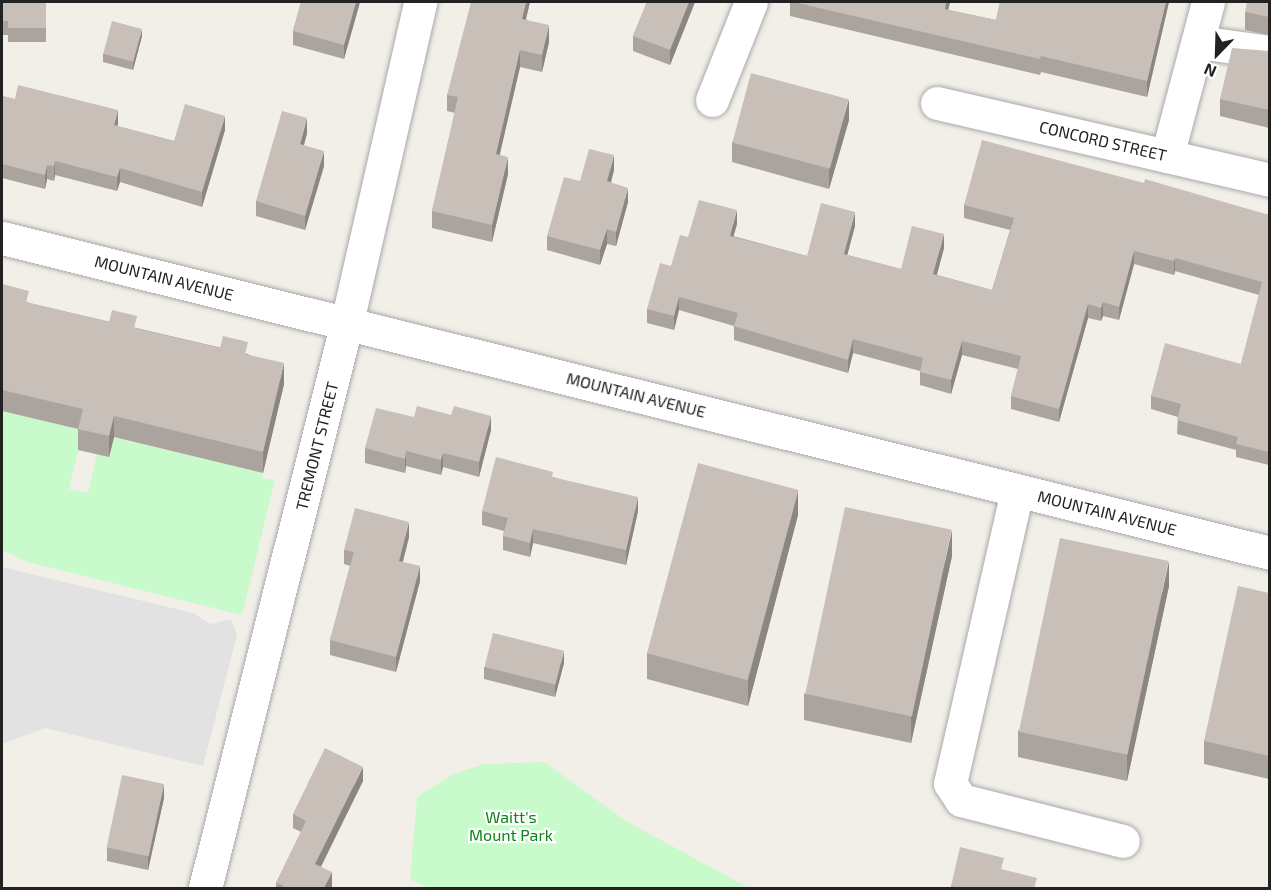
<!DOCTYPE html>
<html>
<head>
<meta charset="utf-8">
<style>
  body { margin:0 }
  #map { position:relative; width:1271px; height:890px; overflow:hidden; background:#f2efe9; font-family:"Exo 2",sans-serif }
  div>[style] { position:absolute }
  .park>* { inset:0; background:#c8facc }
  .parking>* { inset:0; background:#e2e2e2 }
  .roads { filter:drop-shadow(0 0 2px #a9a9a9) drop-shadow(0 0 2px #a9a9a9) }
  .minor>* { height:33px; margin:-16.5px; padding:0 16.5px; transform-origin:16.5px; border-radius:16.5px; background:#fff }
  .wall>* { inset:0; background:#aba49e }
  .shaded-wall>* { inset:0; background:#8b8681 }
  .building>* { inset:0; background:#c7bfb8; transform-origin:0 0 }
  span { translate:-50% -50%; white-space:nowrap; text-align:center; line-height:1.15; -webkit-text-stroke:4.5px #fff; paint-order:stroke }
  .street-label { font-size:16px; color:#222 }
  .park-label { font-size:16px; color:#0c8416 }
  .frame { position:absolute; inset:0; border:3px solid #222; pointer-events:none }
  .north { position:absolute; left:1187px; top:24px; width:60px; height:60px; -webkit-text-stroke:4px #fff; paint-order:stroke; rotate:203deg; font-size:16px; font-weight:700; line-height:24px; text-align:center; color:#222 }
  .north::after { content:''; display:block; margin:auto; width:21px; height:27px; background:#222; clip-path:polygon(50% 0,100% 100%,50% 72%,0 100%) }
</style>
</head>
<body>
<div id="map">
  <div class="park">
    <div style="clip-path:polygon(2px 411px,83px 430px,69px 489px,88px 493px,97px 454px,109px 456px,114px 437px,263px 473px,262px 478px,275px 480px,242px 615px,27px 562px,2px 550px)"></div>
    <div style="clip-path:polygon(544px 762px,626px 821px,749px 888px,429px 888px,410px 879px,417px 797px,453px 774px,484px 764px)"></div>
  </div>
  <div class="parking">
    <div style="clip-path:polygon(2px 567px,193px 613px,210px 624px,231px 619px,237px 635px,203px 766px,45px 728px,2px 744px)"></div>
  </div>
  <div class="roads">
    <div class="minor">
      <div style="left:1198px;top:42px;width:73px;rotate:7.9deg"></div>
      <div style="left:712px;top:100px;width:105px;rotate:-68.3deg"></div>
      <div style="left:937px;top:103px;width:342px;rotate:13deg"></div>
      <div style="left:1167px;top:156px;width:159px;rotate:-75.1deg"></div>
      <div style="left:2px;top:238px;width:1307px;rotate:13.95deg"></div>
      <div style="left:1017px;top:491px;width:300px;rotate:102.9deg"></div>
      <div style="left:950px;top:783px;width:20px;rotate:57deg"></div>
      <div style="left:961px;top:800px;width:167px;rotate:14.2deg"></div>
      <div style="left:205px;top:888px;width:584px;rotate:-75.92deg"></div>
      <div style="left:347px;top:322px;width:328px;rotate:-77.1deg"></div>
    </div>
  </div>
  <div class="wall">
    <div style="clip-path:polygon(2px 2px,46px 2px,46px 42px,8px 42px,8px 35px,2px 35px)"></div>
    <div style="clip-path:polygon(301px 2px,360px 2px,344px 59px,293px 45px,293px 31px)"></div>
    <div style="clip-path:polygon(530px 2px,526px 19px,549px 42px,542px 72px,520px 67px,499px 155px,508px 174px,492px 242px,432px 228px,432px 211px,455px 113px,447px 111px,447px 95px)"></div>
    <div style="clip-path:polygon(647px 2px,695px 2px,670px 65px,633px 51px,633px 36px)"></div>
    <div style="clip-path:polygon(790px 2px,950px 2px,948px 10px,996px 20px,1000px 2px,1169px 2px,1147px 97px,1041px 72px,1040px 75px,790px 16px)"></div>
    <div style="clip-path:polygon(1269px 2px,1269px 35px,1245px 30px,1245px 12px)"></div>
    <div style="clip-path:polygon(142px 36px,133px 70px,103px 62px,103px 54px)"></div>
    <div style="clip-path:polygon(1269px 51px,1269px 128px,1220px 116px,1220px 99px)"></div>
    <div style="clip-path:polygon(2px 96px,118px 124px,117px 126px,174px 141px,225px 130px,202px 207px,120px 182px,117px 191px,55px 175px,54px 181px,47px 179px,45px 189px,2px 178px)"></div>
    <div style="clip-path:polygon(849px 120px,829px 189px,732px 162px,732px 142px)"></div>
    <div style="clip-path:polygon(307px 133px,304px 145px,324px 166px,305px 230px,256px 216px,256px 201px)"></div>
    <div style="clip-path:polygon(614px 170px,611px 183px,628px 202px,616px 246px,607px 244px,600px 265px,547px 250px,547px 236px,580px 181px)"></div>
    <div style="clip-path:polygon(1144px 183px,1269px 215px,1269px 465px,1236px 457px,1236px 450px,1177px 434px,1178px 417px,1151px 409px,1151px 396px,1241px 364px,1259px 295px,1175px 271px,1174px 275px,1134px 264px,1119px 320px,1103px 316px,1101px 321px,1088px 318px,1059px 422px,1011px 409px,1011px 396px,1018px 369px,962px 355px,951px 394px,920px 385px,920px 371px,853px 353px,848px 373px,734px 340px,734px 326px,679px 310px,674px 330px,647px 323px,647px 309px,671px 266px,688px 237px,737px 224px,733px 236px,807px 256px,855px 226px,847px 255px,901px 269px,944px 248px,937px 275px,992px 290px,1010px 230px,964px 218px,964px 205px)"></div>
    <div style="clip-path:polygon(2px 287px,29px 303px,248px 354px,284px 384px,263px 473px,114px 437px,109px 457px,78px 450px,78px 429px,2px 411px)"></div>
    <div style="clip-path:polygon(414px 417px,491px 430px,479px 477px,443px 467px,441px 475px,406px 466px,405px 473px,365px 463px,365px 448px)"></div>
    <div style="clip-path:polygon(553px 477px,638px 511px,626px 565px,533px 543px,530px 557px,503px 550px,503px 536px,504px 531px,482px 525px,482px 511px)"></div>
    <div style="clip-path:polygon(798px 515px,748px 706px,647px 679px,647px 653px)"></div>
    <div style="clip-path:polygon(409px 537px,403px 562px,420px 581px,396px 672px,330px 655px,330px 640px,350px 566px,344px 564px,344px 550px)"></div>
    <div style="clip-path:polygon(952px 556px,911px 743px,804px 720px,804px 694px)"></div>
    <div style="clip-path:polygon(1169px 586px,1127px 781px,1018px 757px,1018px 731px)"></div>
    <div style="clip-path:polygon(1269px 593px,1269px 779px,1204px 764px,1204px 741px)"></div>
    <div style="clip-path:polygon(564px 663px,555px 697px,484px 679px,484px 667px)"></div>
    <div style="clip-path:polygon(363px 781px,321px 867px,332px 887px,331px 888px,276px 888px,276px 883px,301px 832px,293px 828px,293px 814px)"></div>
    <div style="clip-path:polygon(164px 798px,148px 870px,107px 861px,107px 847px)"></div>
    <div style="clip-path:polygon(951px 886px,1037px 888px,951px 888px)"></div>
  </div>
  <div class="shaded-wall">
    <div style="clip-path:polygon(356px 2px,360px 2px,344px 59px,344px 45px)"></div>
    <div style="clip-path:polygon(526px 2px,530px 2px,522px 35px,522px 19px)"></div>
    <div style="clip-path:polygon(689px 2px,695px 2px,670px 65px,670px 50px)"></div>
    <div style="clip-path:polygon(946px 2px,950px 2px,945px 25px,945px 9px)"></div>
    <div style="clip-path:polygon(1166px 2px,1169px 2px,1147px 97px,1147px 81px)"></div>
    <div style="clip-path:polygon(549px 25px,549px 42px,542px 72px,542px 55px)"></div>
    <div style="clip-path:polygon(142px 29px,142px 36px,133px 70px,133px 62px)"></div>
    <div style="clip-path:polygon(520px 50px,520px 67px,496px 171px,496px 154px)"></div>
    <div style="clip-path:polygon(849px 99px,849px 120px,829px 189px,829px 168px)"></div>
    <div style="clip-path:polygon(118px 110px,118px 124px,114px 139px,114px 125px)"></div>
    <div style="clip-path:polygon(225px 116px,225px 130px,202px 207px,202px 192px)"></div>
    <div style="clip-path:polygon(307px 118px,307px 133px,300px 159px,300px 144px)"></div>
    <div style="clip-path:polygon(324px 151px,324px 166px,305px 230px,305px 216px)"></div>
    <div style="clip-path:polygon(614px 155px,614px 170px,607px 196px,607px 181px)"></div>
    <div style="clip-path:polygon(508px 157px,508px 174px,492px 242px,492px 225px)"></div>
    <div style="clip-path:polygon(55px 161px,55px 175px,54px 181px,54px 166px)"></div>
    <div style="clip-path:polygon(47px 165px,47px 179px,45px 189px,45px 175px)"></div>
    <div style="clip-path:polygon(120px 168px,120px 182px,117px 191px,117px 177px)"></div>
    <div style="clip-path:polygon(628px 188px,628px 202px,616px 246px,616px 232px)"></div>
    <div style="clip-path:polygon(737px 210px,737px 224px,730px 249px,730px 236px)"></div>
    <div style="clip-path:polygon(855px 212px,855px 226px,844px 267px,844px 254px)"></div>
    <div style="clip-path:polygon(607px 229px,607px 244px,600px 265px,600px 250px)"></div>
    <div style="clip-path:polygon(944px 234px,944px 248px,933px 288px,933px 274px)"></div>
    <div style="clip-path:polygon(1134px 251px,1134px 264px,1119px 320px,1119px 307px)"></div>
    <div style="clip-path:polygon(1175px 258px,1175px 271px,1174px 275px,1174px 261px)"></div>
    <div style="clip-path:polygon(679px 297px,679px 310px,674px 330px,674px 316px)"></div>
    <div style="clip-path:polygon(1103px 302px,1103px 316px,1101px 321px,1101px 308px)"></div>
    <div style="clip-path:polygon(1088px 304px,1088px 318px,1059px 422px,1059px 409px)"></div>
    <div style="clip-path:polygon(853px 339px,853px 353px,848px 373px,848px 360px)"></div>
    <div style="clip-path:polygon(962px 341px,962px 355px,951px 394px,951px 380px)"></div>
    <div style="clip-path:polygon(284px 363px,284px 384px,263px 473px,263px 452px)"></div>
    <div style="clip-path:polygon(114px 416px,114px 437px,109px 457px,109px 436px)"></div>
    <div style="clip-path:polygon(491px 416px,491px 430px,479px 477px,479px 462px)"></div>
    <div style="clip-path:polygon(406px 451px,406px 466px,405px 473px,405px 459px)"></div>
    <div style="clip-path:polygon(443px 453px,443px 467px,441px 475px,441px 460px)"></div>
    <div style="clip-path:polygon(798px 490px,798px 515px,748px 706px,748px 680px)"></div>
    <div style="clip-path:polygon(638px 497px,638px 511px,626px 565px,626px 550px)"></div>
    <div style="clip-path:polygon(409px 522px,409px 537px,399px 576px,399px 561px)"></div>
    <div style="clip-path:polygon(533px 529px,533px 543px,530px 557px,530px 543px)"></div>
    <div style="clip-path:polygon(952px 530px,952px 556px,911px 743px,911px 717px)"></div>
    <div style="clip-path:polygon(1169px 561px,1169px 586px,1127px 781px,1127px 755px)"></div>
    <div style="clip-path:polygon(420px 566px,420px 581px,396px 672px,396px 657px)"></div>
    <div style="clip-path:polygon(564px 651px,564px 663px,555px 697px,555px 686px)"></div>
    <div style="clip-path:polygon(363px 767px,363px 781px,315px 878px,315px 864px)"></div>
    <div style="clip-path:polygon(164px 784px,164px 798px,148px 870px,148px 856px)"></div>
    <div style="clip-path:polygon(332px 872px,332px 887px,331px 888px,324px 888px)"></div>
  </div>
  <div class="building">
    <div style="clip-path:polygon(2px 2px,46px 2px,46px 28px,8px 28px,8px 21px,2px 21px)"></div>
    <div style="clip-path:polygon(301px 2px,356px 2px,344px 45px,293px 31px)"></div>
    <div style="clip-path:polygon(471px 2px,526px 2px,522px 19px,549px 25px,542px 55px,520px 50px,496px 154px,508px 157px,492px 225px,432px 211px,458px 97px,447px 95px)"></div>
    <div style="clip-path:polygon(647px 2px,689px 2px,670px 50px,633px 36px)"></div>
    <div style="clip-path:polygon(793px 2px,946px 2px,945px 9px,996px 20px,1000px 2px,1166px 2px,1147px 81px,1041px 56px,1040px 59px)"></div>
    <div style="clip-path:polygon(1247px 2px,1269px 2px,1269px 17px,1245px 12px)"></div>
    <div style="left:112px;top:21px;width:31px;height:34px;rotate:15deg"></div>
    <div style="clip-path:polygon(1232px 48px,1269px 51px,1269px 110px,1220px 99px)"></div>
    <div style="left:751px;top:73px;width:101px;height:72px;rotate:15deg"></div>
    <div style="clip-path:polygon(18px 85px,118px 110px,114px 125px,174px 141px,185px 104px,225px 116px,202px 192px,120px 168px,117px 177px,55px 161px,54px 166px,47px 165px,45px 175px,2px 164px,2px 96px,15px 99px)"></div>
    <div style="clip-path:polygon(282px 111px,307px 118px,300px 144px,324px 151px,305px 216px,256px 201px)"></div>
    <div style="clip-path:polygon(982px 140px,1144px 183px,1145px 179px,1269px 215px,1269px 452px,1236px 444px,1238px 437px,1177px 420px,1181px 404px,1151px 396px,1165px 343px,1241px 364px,1262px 282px,1175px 258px,1174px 261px,1134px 251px,1119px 307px,1103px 302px,1101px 308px,1088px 304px,1059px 409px,1011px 396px,1021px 356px,962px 341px,951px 380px,920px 372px,923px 358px,853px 339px,848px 360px,734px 326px,738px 313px,679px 297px,674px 316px,647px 309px,660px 263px,671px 266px,680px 235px,688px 237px,699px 200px,737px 210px,730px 236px,807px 256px,821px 203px,855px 212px,844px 254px,901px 269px,912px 226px,944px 234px,933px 274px,992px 290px,1014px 218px,964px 205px)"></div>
    <div style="clip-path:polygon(589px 149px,614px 155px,607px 181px,628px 188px,616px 232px,607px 229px,600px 250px,547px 236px,564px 177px,580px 181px)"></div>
    <div style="clip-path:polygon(2px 284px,29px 291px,26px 302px,109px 322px,112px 310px,137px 316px,134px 328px,220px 348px,223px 336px,248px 342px,245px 354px,284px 363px,263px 452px,114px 416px,109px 436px,78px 429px,83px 409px,2px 390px)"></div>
    <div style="clip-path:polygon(417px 406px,451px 415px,454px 406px,491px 416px,479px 462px,443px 453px,441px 460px,406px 451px,405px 459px,365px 448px,376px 408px,414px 417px)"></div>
    <div style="clip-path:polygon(496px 457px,553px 472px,552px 477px,638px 497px,626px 550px,533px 529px,530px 543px,503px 536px,508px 518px,482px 511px)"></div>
    <div style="left:698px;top:463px;width:104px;height:197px;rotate:15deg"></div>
    <div style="left:845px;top:507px;width:109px;height:191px;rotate:12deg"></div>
    <div style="clip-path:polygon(355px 508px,409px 522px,399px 561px,420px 566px,396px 657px,330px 640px,354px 552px,344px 550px)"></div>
    <div style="left:1060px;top:538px;width:111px;height:198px;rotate:12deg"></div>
    <div style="clip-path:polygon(1238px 586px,1269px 593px,1269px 756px,1204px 741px)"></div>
    <div style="left:493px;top:633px;width:73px;height:35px;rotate:14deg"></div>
    <div style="clip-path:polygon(325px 748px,363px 767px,315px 864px,332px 872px,324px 888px,283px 888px,283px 885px,276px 883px,306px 821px,293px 814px)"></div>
    <div style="left:122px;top:775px;width:43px;height:74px;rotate:12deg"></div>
    <div style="clip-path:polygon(960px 847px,1004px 858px,1001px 869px,1037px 878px,1034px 888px,962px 888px,951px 886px)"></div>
  </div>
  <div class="street-label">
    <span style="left:1103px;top:141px;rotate:13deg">CONCORD STREET</span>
    <span style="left:164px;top:278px;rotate:14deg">MOUNTAIN AVENUE</span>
    <span style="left:636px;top:395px;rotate:14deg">MOUNTAIN AVENUE</span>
    <span style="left:317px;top:446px;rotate:-76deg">TREMONT STREET</span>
    <span style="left:1107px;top:513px;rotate:14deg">MOUNTAIN AVENUE</span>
  </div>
  <div class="park-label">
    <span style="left:511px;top:826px">Waitt's<br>Mount Park</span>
  </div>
  <div class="frame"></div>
  <div class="north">N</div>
</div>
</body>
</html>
